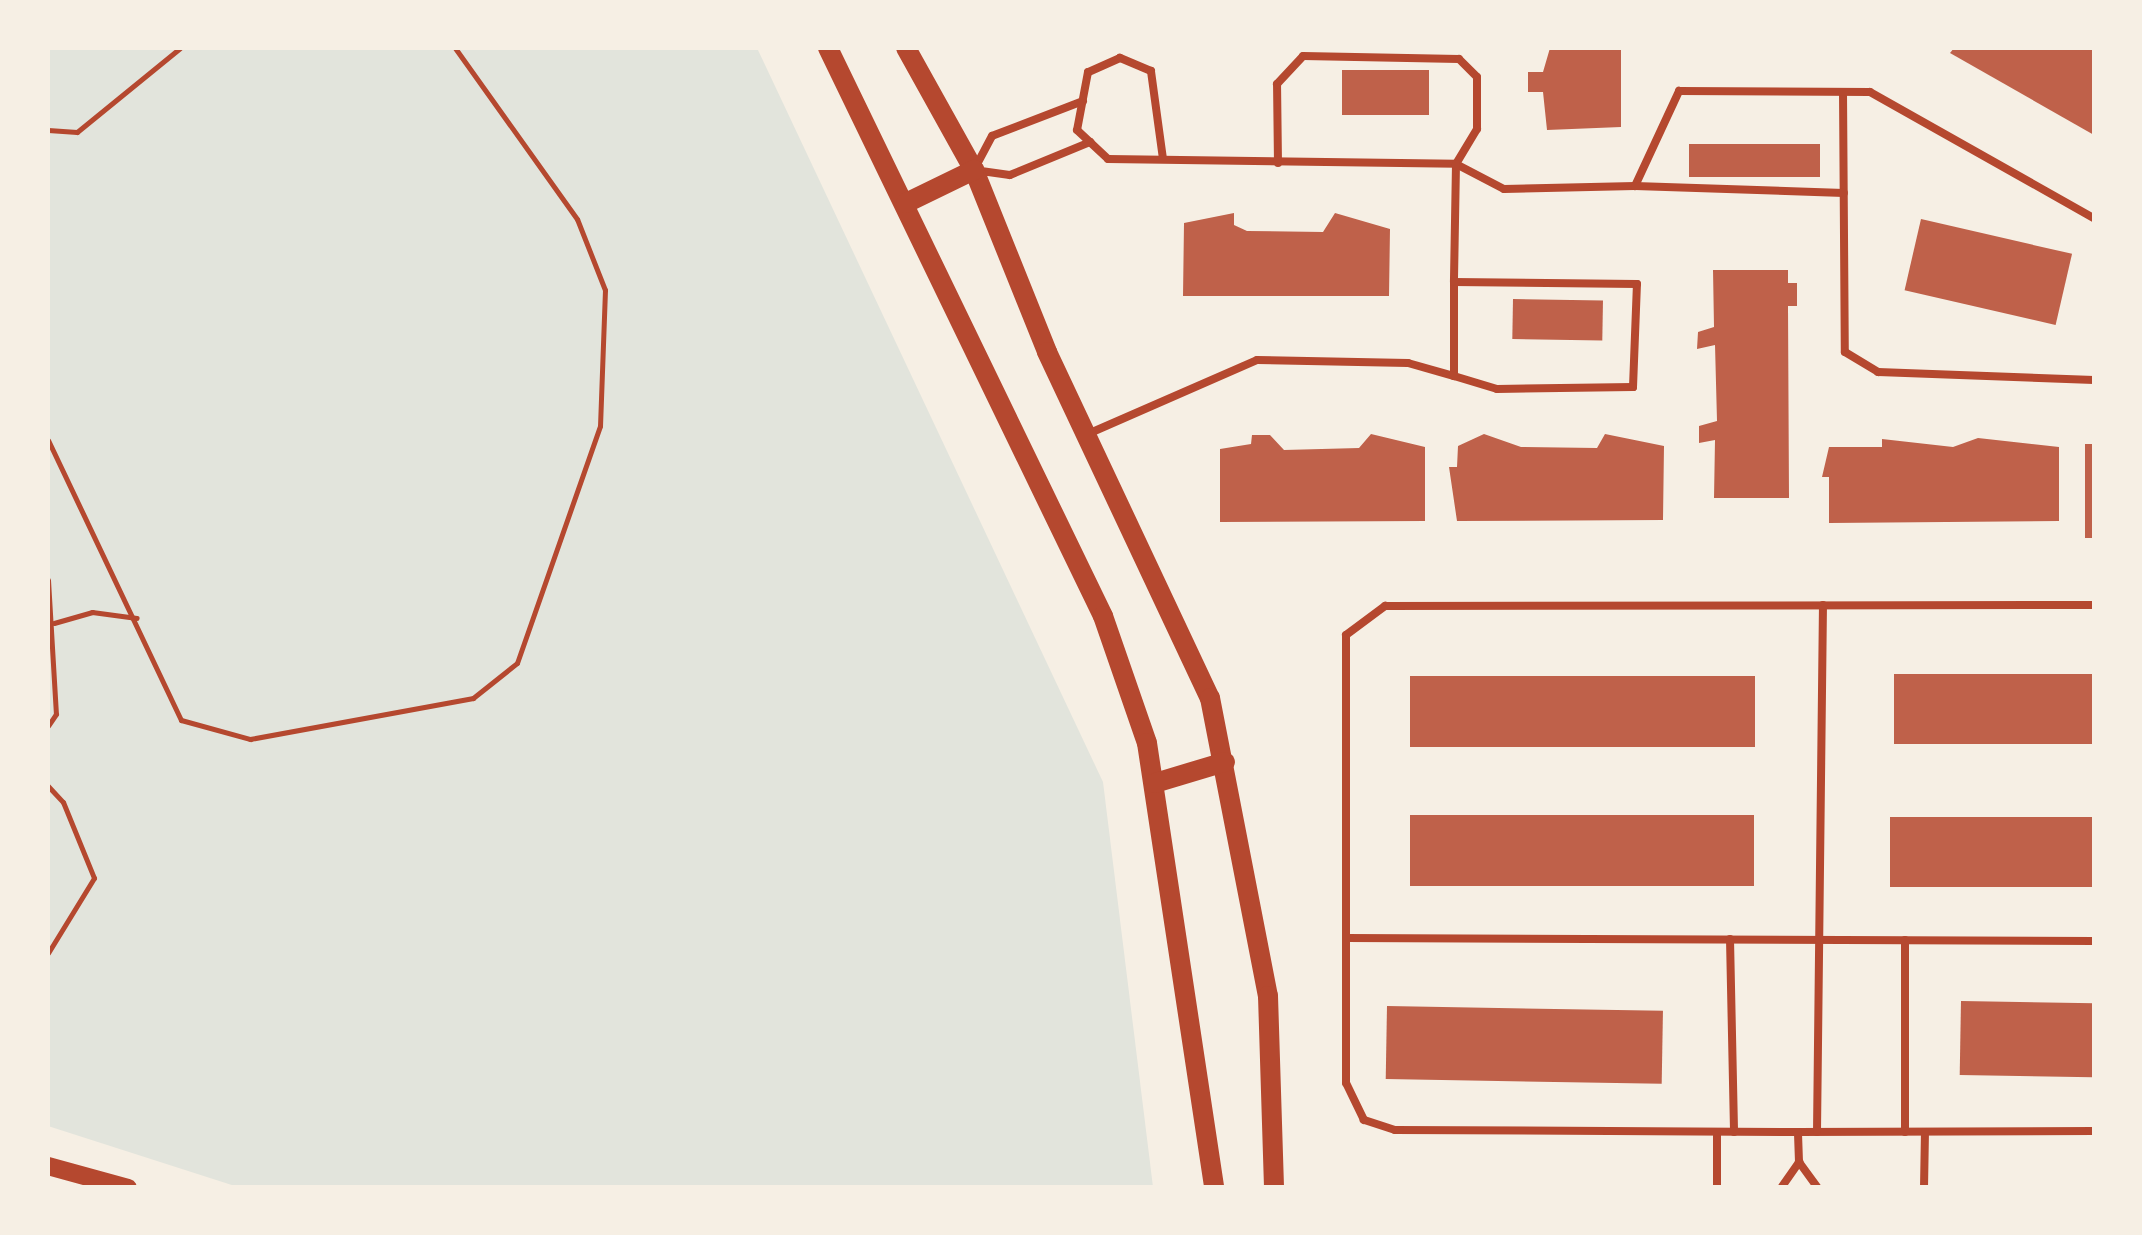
<!DOCTYPE html>
<html>
<head>
<meta charset="utf-8">
<style>
  body { margin:0 }
  #map { position:relative; width:2142px; height:1235px; overflow:hidden; background:#f6efe4; font-family:"Archivo Narrow",sans-serif }
  div>[style] { position:absolute }
  .green>* { inset:0; background:#e2e4dc }
  .building>* { inset:0; background:#bf614a; transform-origin:0 0 }
  .path>* { height:5px; margin:-2.5px; padding:0 2.5px; transform-origin:2.5px; border-radius:2.5px; background:#b5482f }
  .service>* { height:8px; margin:-4px; padding:0 4px; transform-origin:4px; border-radius:4px; background:#b5482f }
  .tertiary>* { height:18px; margin:-9px; padding:0 9px; transform-origin:9px; border-radius:9px; background:#b5482f }
  .secondary>* { height:20px; margin:-10px; padding:0 10px; transform-origin:10px; border-radius:10px; background:#b5482f }
  span { translate:-50% -50%; white-space:nowrap; text-align:center; line-height:1.15; -webkit-text-stroke:10px #f6efe4; paint-order:stroke }
  .frame { position:absolute; inset:0; border:50px solid #f6efe4; pointer-events:none }
</style>
</head>
<body>
<div id="map">
  <div class="green">
    <div style="clip-path:polygon(48px 48px,757px 48px,1103px 782px,1153px 1187px,238px 1187px,48px 1126px)"></div>
  </div>
  <div class="building">
    <div style="clip-path:polygon(1550px 48px,1621px 48px,1621px 127px,1547px 130px,1543px 92px,1528px 92px,1528px 72px,1543px 72px)"></div>
    <div style="clip-path:polygon(1954px 48px,2094px 48px,2094px 135px,1950px 53px)"></div>
    <div style="left:1342px;top:70px;width:87px;height:45px"></div>
    <div style="left:1689px;top:144px;width:131px;height:33px"></div>
    <div style="clip-path:polygon(1234px 213px,1234px 225px,1247px 231px,1323px 232px,1335px 213px,1390px 229px,1389px 296px,1183px 296px,1184px 223px)"></div>
    <div style="left:1921px;top:219px;width:155px;height:73px;rotate:13deg"></div>
    <div style="clip-path:polygon(1713px 270px,1788px 270px,1788px 283px,1797px 283px,1797px 306px,1788px 306px,1789px 498px,1714px 498px,1715px 440px,1699px 443px,1699px 426px,1717px 421px,1715px 345px,1697px 349px,1698px 332px,1714px 327px)"></div>
    <div style="left:1513px;top:299px;width:90px;height:40px;rotate:1deg"></div>
    <div style="clip-path:polygon(1371px 434px,1425px 447px,1425px 521px,1220px 522px,1220px 449px,1251px 444px,1252px 435px,1270px 435px,1284px 450px,1359px 448px)"></div>
    <div style="clip-path:polygon(1484px 434px,1521px 447px,1597px 448px,1605px 434px,1664px 446px,1663px 520px,1457px 521px,1449px 467px,1457px 467px,1458px 446px)"></div>
    <div style="clip-path:polygon(1978px 438px,2059px 447px,2059px 521px,1829px 523px,1829px 477px,1822px 477px,1829px 447px,1882px 447px,1882px 439px,1953px 447px)"></div>
    <div style="left:2085px;top:444px;width:9px;height:94px"></div>
    <div style="left:1894px;top:674px;width:200px;height:70px"></div>
    <div style="left:1410px;top:676px;width:345px;height:71px"></div>
    <div style="left:1410px;top:815px;width:344px;height:71px"></div>
    <div style="left:1890px;top:817px;width:204px;height:70px"></div>
    <div style="left:1961px;top:1001px;width:133px;height:74px;rotate:1deg"></div>
    <div style="left:1387px;top:1006px;width:276px;height:73px;rotate:1deg"></div>
  </div>
  <div class="path">
    <div style="left:48px;top:130px;width:29px;rotate:4deg"></div>
    <div style="left:77px;top:132px;width:133px;rotate:-39.2deg"></div>
    <div style="left:48px;top:440px;width:310px;rotate:64.6deg"></div>
    <div style="left:181px;top:720px;width:72px;rotate:15.4deg"></div>
    <div style="left:250px;top:739px;width:227px;rotate:-10.4deg"></div>
    <div style="left:473px;top:698px;width:56px;rotate:-38.5deg"></div>
    <div style="left:517px;top:663px;width:251px;rotate:-70.7deg"></div>
    <div style="left:600px;top:426px;width:136px;rotate:-87.9deg"></div>
    <div style="left:605px;top:290px;width:76px;rotate:-111.5deg"></div>
    <div style="left:577px;top:219px;width:210px;rotate:-125.5deg"></div>
    <div style="left:48px;top:580px;width:134px;rotate:86.6deg"></div>
    <div style="left:56px;top:714px;width:14px;rotate:124deg"></div>
    <div style="left:54px;top:623px;width:40px;rotate:-16deg"></div>
    <div style="left:92px;top:612px;width:45px;rotate:7.6deg"></div>
    <div style="left:48px;top:786px;width:22px;rotate:47deg"></div>
    <div style="left:63px;top:802px;width:82px;rotate:67.8deg"></div>
    <div style="left:94px;top:878px;width:88px;rotate:121.5deg"></div>
  </div>
  <div class="service">
    <div style="left:1843px;top:92px;width:260px;rotate:89.6deg"></div>
    <div style="left:1845px;top:352px;width:39px;rotate:31deg"></div>
    <div style="left:1878px;top:372px;width:216px;rotate:2.1deg"></div>
    <div style="left:1083px;top:101px;width:97px;rotate:159deg"></div>
    <div style="left:992px;top:136px;width:38px;rotate:118deg"></div>
    <div style="left:974px;top:170px;width:36px;rotate:8deg"></div>
    <div style="left:1010px;top:175px;width:87px;rotate:-22.4deg"></div>
    <div style="left:1163px;top:159px;width:89px;rotate:-97.8deg"></div>
    <div style="left:1151px;top:71px;width:34px;rotate:-157deg"></div>
    <div style="left:1120px;top:58px;width:35px;rotate:156deg"></div>
    <div style="left:1088px;top:72px;width:59px;rotate:100.7deg"></div>
    <div style="left:1077px;top:130px;width:42px;rotate:43.1deg"></div>
    <div style="left:1108px;top:159px;width:348px;rotate:0.8deg"></div>
    <div style="left:1456px;top:164px;width:54px;rotate:27.5deg"></div>
    <div style="left:1504px;top:189px;width:131px;rotate:-1.3deg"></div>
    <div style="left:1635px;top:186px;width:105px;rotate:-65.1deg"></div>
    <div style="left:1679px;top:91px;width:191px;rotate:0.3deg"></div>
    <div style="left:1870px;top:92px;width:257px;rotate:29.4deg"></div>
    <div style="left:1278px;top:163px;width:79px;rotate:-90.7deg"></div>
    <div style="left:1277px;top:84px;width:38px;rotate:-47deg"></div>
    <div style="left:1303px;top:56px;width:156px;rotate:1.1deg"></div>
    <div style="left:1459px;top:59px;width:25px;rotate:45deg"></div>
    <div style="left:1477px;top:77px;width:52px;rotate:90deg"></div>
    <div style="left:1477px;top:129px;width:41px;rotate:121deg"></div>
    <div style="left:1456px;top:164px;width:118px;rotate:91deg"></div>
    <div style="left:1454px;top:282px;width:94px;rotate:90deg"></div>
    <div style="left:1454px;top:376px;width:45px;rotate:16.8deg"></div>
    <div style="left:1497px;top:389px;width:136px;rotate:-0.8deg"></div>
    <div style="left:1633px;top:387px;width:103px;rotate:-87.8deg"></div>
    <div style="left:1637px;top:284px;width:183px;rotate:-179.4deg"></div>
    <div style="left:1635px;top:186px;width:209px;rotate:1.9deg"></div>
    <div style="left:1090px;top:433px;width:182px;rotate:-23.6deg"></div>
    <div style="left:1257px;top:360px;width:151px;rotate:1.1deg"></div>
    <div style="left:1408px;top:363px;width:48px;rotate:15.8deg"></div>
    <div style="left:1346px;top:938px;width:748px;rotate:0.23deg"></div>
    <div style="left:1730px;top:939px;width:193px;rotate:88.8deg"></div>
    <div style="left:1905px;top:940px;width:192px;rotate:90deg"></div>
    <div style="left:1717px;top:1132px;width:56px;rotate:90deg"></div>
    <div style="left:1798px;top:1132px;width:296px;rotate:-0.2deg"></div>
    <div style="left:1817px;top:1132px;width:527px;rotate:-89.35deg"></div>
    <div style="left:1799px;top:1162px;width:30px;rotate:-92deg"></div>
    <div style="left:1798px;top:1132px;width:403px;rotate:-179.7deg"></div>
    <div style="left:1395px;top:1130px;width:33px;rotate:-162deg"></div>
    <div style="left:1364px;top:1120px;width:41px;rotate:-115.9deg"></div>
    <div style="left:1346px;top:1083px;width:448px;rotate:-90deg"></div>
    <div style="left:1346px;top:635px;width:49px;rotate:-36.6deg"></div>
    <div style="left:1385px;top:606px;width:709px;rotate:-0.08deg"></div>
    <div style="left:1781px;top:1188px;width:32px;rotate:-55deg"></div>
    <div style="left:1799px;top:1162px;width:32px;rotate:54deg"></div>
    <div style="left:1924px;top:1188px;width:56px;rotate:-89deg"></div>
  </div>
  <div class="tertiary">
    <div style="left:48px;top:1166px;width:83px;rotate:15.4deg"></div>
  </div>
  <div class="secondary">
    <div style="left:828px;top:48px;width:631px;rotate:64.17deg"></div>
    <div style="left:1103px;top:616px;width:134px;rotate:70.9deg"></div>
    <div style="left:1147px;top:743px;width:450px;rotate:81.4deg"></div>
    <div style="left:906px;top:48px;width:140px;rotate:60.9deg"></div>
    <div style="left:974px;top:170px;width:196px;rotate:68.1deg"></div>
    <div style="left:1047px;top:352px;width:382px;rotate:64.8deg"></div>
    <div style="left:1210px;top:698px;width:304px;rotate:79deg"></div>
    <div style="left:1268px;top:996px;width:192px;rotate:88.2deg"></div>
    <div style="left:906px;top:203px;width:76px;rotate:-25.9deg"></div>
    <div style="left:1155px;top:783px;width:73px;rotate:-16.7deg"></div>
  </div>
  <div class="frame"></div>
</div>
</body>
</html>
